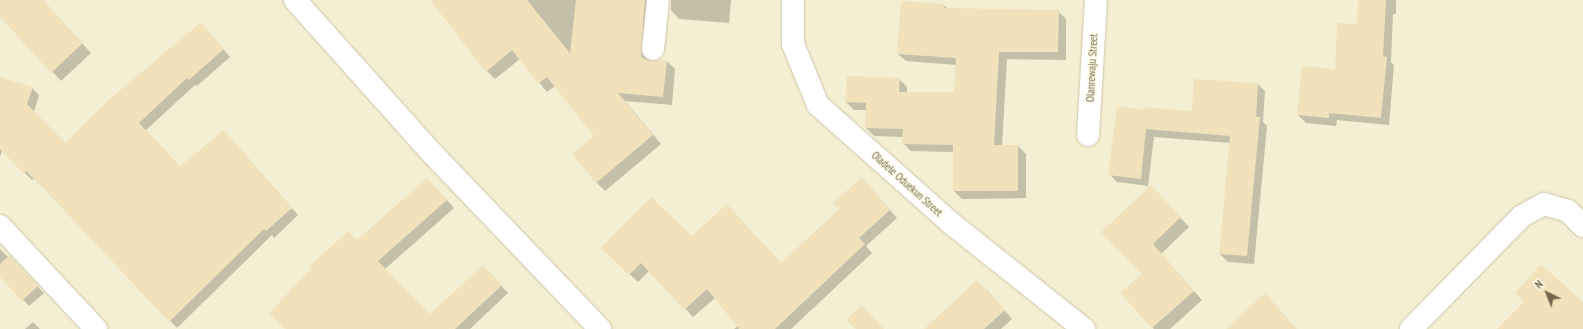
<!DOCTYPE html>
<html>
<head>
<meta charset="utf-8">
<style>
  body { margin:0 }
  #map { position:relative; width:1583px; height:329px; overflow:hidden; background:#fcfae4; font-family:"PT Sans Narrow",sans-serif }
  div>[style] { position:absolute }
  .residential>* { inset:0; background:#f4efd2; transform-origin:0 0 }
  .shadow>* { inset:0; background:#0003 }
  .building>* { inset:0; background:#f1e2bc }
  .roads { filter:drop-shadow(0 0 1px #cdc5aa) drop-shadow(0 0 1px #cdc5aa) }
  .street>* { height:22px; margin:-11px; padding:0 11px; transform-origin:11px; border-radius:11px; background:#fff }
  span { translate:-50% -50%; white-space:nowrap; text-align:center; line-height:1.15; -webkit-text-stroke:3px #fffdea; paint-order:stroke }
  .street-label { font-size:11px; color:#74674a }
  .north { position:absolute; left:1527px; top:273px; width:40px; height:40px; -webkit-text-stroke:3px #fffdea; paint-order:stroke; rotate:317deg; font-size:11px; font-weight:700; line-height:16px; text-align:center; color:#74674a }
  .north::after { content:''; display:block; margin:auto; width:14px; height:18px; background:#74674a; clip-path:polygon(50% 0,100% 100%,50% 72%,0 100%) }
</style>
</head>
<body>
<div id="map">
  <div class="residential">
    <div style="left:0;top:0;width:1583px;height:329px"></div>
  </div>
  <div class="shadow">
    <div style="clip-path:polygon(0 0,42px 0,91px 53px,61px 81px,0 16px)"></div>
    <div style="clip-path:polygon(441px 0,658px 0,650px 62px,667px 61px,675px 69px,672px 105px,625px 101px,661px 144px,605px 191px,596px 182px,595px 136px,555px 86px,547px 92px,520px 59px,495px 79px,487px 71px)"></div>
    <div style="clip-path:polygon(671px 0,731px 0,729px 23px,679px 19px,671px 10px)"></div>
    <div style="clip-path:polygon(1359px 0,1396px 0,1396px 14px,1393px 14px,1391px 62px,1394px 65px,1389px 125px,1337px 120px,1336px 126px,1306px 123px,1298px 115px,1336px 70px,1358px 25px)"></div>
    <div style="clip-path:polygon(944px 5px,949px 10px,1058px 11px,1066px 19px,1066px 60px,1007px 59px,1002px 146px,1018px 146px,1026px 154px,1026px 198px,962px 199px,954px 191px,954px 152px,911px 151px,903px 143px,903px 137px,874px 136px,866px 128px,867px 110px,854px 110px,846px 102px,899px 79px,907px 87px,907px 93px,955px 93px,957px 65px,906px 61px,898px 54px)"></div>
    <div style="clip-path:polygon(208px 31px,230px 57px,197px 86px,195px 85px,145px 131px,180px 168px,224px 131px,298px 215px,274px 238px,272px 235px,177px 328px,34px 178px,32px 180px,2px 150px,0 157px,0 78px,32px 88px,39px 95px,34px 112px,66px 144px)"></div>
    <div style="clip-path:polygon(1258px 84px,1265px 91px,1263px 122px,1267px 126px,1254px 264px,1228px 262px,1220px 254px,1231px 143px,1154px 137px,1148px 186px,1117px 182px,1109px 174px,1145px 111px,1193px 112px)"></div>
    <div style="clip-path:polygon(435px 187px,454px 208px,385px 269px,430px 316px,490px 274px,508px 293px,470px 329px,286px 329px,357px 241px)"></div>
    <div style="clip-path:polygon(870px 187px,897px 218px,866px 246px,872px 253px,791px 329px,734px 329px,738px 326px,715px 298px,693px 317px,650px 270px,638px 282px,603px 248px,692px 238px,781px 264px)"></div>
    <div style="clip-path:polygon(1159px 195px,1189px 227px,1161px 254px,1202px 300px,1170px 329px,1154px 329px,1122px 293px,1143px 274px)"></div>
    <div style="clip-path:polygon(0 249px,44px 293px,29px 306px,0 275px)"></div>
    <div style="clip-path:polygon(986px 289px,1012px 319px,1001px 329px,925px 329px)"></div>
    <div style="clip-path:polygon(33px 322px,40px 329px,25px 329px)"></div>
  </div>
  <div class="building">
    <div style="clip-path:polygon(0 0,43px 0,83px 43px,51px 73px,0 17px)"></div>
    <div style="clip-path:polygon(430px 0,527px 0,570px 53px,576px 0,645px 0,641px 57px,651px 61px,667px 60px,663px 97px,618px 93px,653px 135px,596px 183px,572px 154px,594px 136px,547px 77px,538px 84px,512px 50px,486px 72px)"></div>
    <div style="clip-path:polygon(1358px 0,1386px 0,1383px 56px,1387px 57px,1381px 118px,1329px 113px,1329px 118px,1297px 115px,1302px 66px,1335px 69px,1337px 23px,1357px 24px)"></div>
    <div style="clip-path:polygon(901px 1px,945px 4px,944px 8px,1059px 10px,1058px 52px,999px 52px,994px 145px,1018px 145px,1018px 191px,953px 191px,953px 145px,902px 144px,903px 129px,865px 128px,866px 103px,845px 102px,847px 76px,900px 78px,899px 92px,954px 92px,956px 58px,897px 54px)"></div>
    <div style="clip-path:polygon(201px 22px,224px 49px,189px 80px,187px 78px,139px 123px,180px 166px,224px 130px,292px 208px,266px 231px,264px 229px,169px 322px,47px 192px,26px 171px,24px 174px,0 149px,0 77px,33px 87px,27px 104px,65px 143px,111px 98px)"></div>
    <div style="clip-path:polygon(1194px 79px,1258px 83px,1256px 117px,1260px 117px,1247px 256px,1219px 254px,1230px 136px,1146px 129px,1141px 179px,1108px 175px,1117px 106px,1144px 110px,1145px 107px,1192px 111px)"></div>
    <div style="clip-path:polygon(862px 177px,890px 210px,859px 238px,865px 244px,775px 329px,739px 329px,707px 289px,684px 310px,641px 263px,629px 275px,601px 248px,651px 197px,692px 236px,727px 204px,781px 263px,839px 209px,833px 203px)"></div>
    <div style="clip-path:polygon(427px 178px,447px 200px,378px 261px,430px 314px,483px 265px,502px 285px,455px 329px,285px 329px,269px 313px,311px 269px,309px 267px,348px 231px,357px 240px)"></div>
    <div style="clip-path:polygon(1151px 185px,1181px 217px,1153px 244px,1194px 291px,1152px 328px,1120px 293px,1142px 274px,1101px 232px)"></div>
    <div style="clip-path:polygon(10px 255px,38px 286px,22px 301px,0 277px,0 264px)"></div>
    <div style="clip-path:polygon(1541px 264px,1583px 302px,1583px 329px,1497px 329px,1524px 302px,1515px 293px)"></div>
    <div style="clip-path:polygon(977px 280px,1005px 310px,984px 329px,924px 329px)"></div>
    <div style="clip-path:polygon(1265px 293px,1297px 329px,1226px 329px)"></div>
    <div style="clip-path:polygon(861px 305px,884px 329px,856px 329px,846px 320px)"></div>
  </div>
  <div class="roads">
    <div class="street">
      <div style="left:295px;top:0;width:204px;rotate:48.2deg"></div>
      <div style="left:431px;top:152px;width:245px;rotate:46.3deg"></div>
      <div style="left:793px;top:0;width:44px;rotate:90deg"></div>
      <div style="left:793px;top:44px;width:66px;rotate:67.7deg"></div>
      <div style="left:818px;top:105px;width:179px;rotate:41.6deg"></div>
      <div style="left:952px;top:224px;width:169px;rotate:38.5deg"></div>
      <div style="left:653px;top:49px;width:49px;rotate:-84.2deg"></div>
      <div style="left:1088px;top:135px;width:135px;rotate:-86.6deg"></div>
      <div style="left:0;top:226px;width:141px;rotate:47deg"></div>
      <div style="left:1411px;top:329px;width:158px;rotate:-45.5deg"></div>
      <div style="left:1522px;top:216px;width:25px;rotate:-29deg"></div>
      <div style="left:1544px;top:204px;width:25px;rotate:16deg"></div>
      <div style="left:1568px;top:211px;width:21px;rotate:45deg"></div>
    </div>
  </div>
  <div class="street-label">
    <span style="left:1092px;top:68px;rotate:-87deg">Olanrewaju Street</span>
    <span style="left:907px;top:184px;rotate:42deg">Oladele Oduekun Street</span>
  </div>
  <div class="north">N</div>
</div>
</body>
</html>
